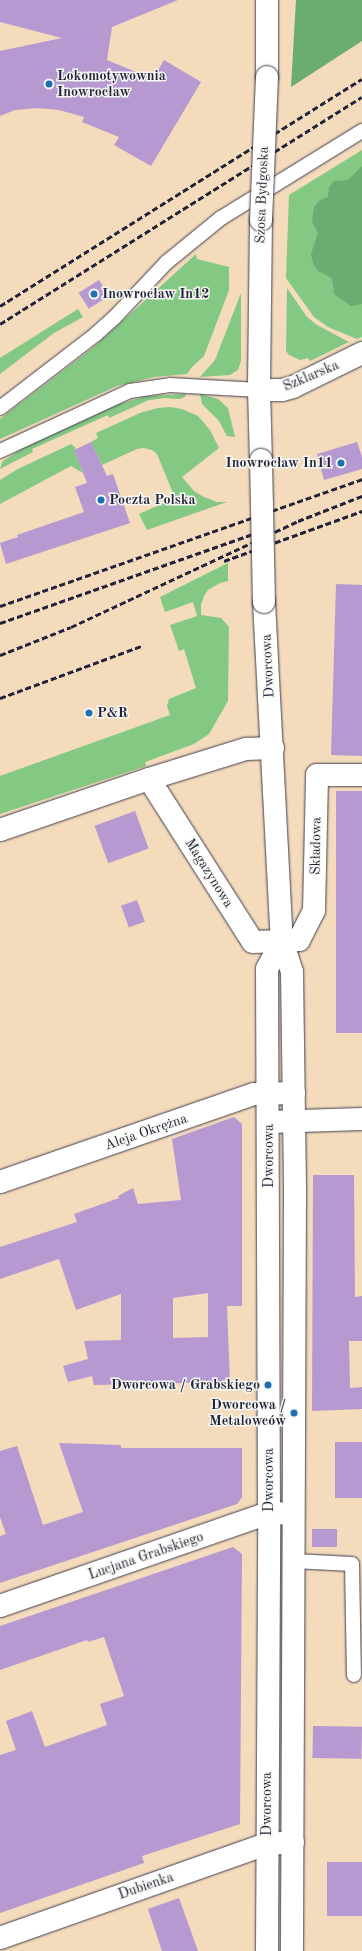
<!DOCTYPE html>
<html>
<head>
<meta charset="utf-8">
<style>
  body { margin:0 }
  #map { position:relative; width:362px; height:1951px; overflow:hidden; background:#f3dbbc; font-family:"Old Standard TT",serif }
  div>[style] { position:absolute }
  .green>* { inset:0; background:#83c883 }
  .forest>* { inset:0; background:#6aac71 }
  .building>* { inset:0; background:#b599d0; transform-origin:0 0 }
  .roads { filter:drop-shadow(0 0 1px #413e4e) drop-shadow(0 0 1px #413e4e) }
  .service>* { height:14px; margin:-7px; padding:0 7px; transform-origin:7px; border-radius:7px; background:#fff }
  .minor>* { height:22px; margin:-11px; padding:0 11px; transform-origin:11px; border-radius:11px; background:#fff }
  .tertiary>* { height:22px; margin:-11px; padding:0 11px; transform-origin:11px; border-radius:11px; background:#fff }
  .secondary>* { height:22px; margin:-11px; padding:0 11px; transform-origin:11px; border-radius:11px; background:#fff }
  .rail>* { height:3px; margin-top:-1.5px; transform-origin:0; background:repeating-linear-gradient(90deg,#22223b 0 6px,transparent 0 9px) }
  .bridges { filter:drop-shadow(0 0 1px #413e4e) drop-shadow(0 0 1px #413e4e) }
  .secondary-bridge>* { height:22px; margin:-11px; padding:0 11px; transform-origin:11px; border-radius:11px; background:#fff }
  .dots>* { width:11px; height:11px; translate:-50% -50%; box-sizing:border-box; border:2px solid #f6f6f2; border-radius:50% }
  span { translate:-50% -50%; white-space:nowrap; text-align:center; line-height:1.15; -webkit-text-stroke:3px #f6f6f2; paint-order:stroke }
  .poi-label { font-size:14px; color:#22223b; font-weight:700 }
  .left { translate:0 -50%; text-align:left }
  .right { translate:-100% -50%; text-align:right }
  .street-label { font-size:14px; color:#22223b }
</style>
</head>
<body>
<div id="map">
  <div class="green">
    <div style="clip-path:polygon(362px 150px,362px 337px,357px 339px,328px 327px,314px 317px,286px 278px,289px 195px)"></div>
    <div style="clip-path:polygon(196px 254px,197px 259px,229px 267px,229px 290px,204px 356px,192px 367px,187px 374px,154px 377px,117px 386px,0 439px,0 419px,94px 347px)"></div>
    <div style="clip-path:polygon(287px 288px,307px 317px,317px 325px,349px 342px,310px 361px,308px 358px,300px 360px,289px 355px,286px 351px)"></div>
    <div style="clip-path:polygon(241px 293px,241px 361px,238px 370px,230px 375px,200px 377px,215px 360px)"></div>
    <div style="clip-path:polygon(78px 309px,83px 317px,54px 333px,0 374px,0 358px)"></div>
    <div style="clip-path:polygon(186px 394px,185px 397px,179px 399px,165px 398px,149px 400px,109px 418px,108px 415px,32px 449px,33px 452px,0 469px,2px 462px,23px 448px,116px 405px,147px 396px)"></div>
    <div style="clip-path:polygon(200px 394px,218px 399px,228px 408px,235px 437px,227px 436px,219px 421px,202px 404px)"></div>
    <div style="clip-path:polygon(170px 407px,182px 409px,198px 416px,210px 430px,219px 448px,182px 477px,194px 491px,204px 497px,217px 502px,227px 502px,147px 530px,139px 514px,173px 499px,173px 493px,157px 454px,152px 450px,144px 448px,137px 449px,102px 465px,91px 442px,98px 438px,96px 433px,140px 413px,158px 408px)"></div>
    <div style="clip-path:polygon(71px 444px,76px 448px,74px 450px,83px 473px,71px 466px,0 504px,0 480px,18px 469px)"></div>
    <div style="clip-path:polygon(228px 563px,228px 581px,220px 583px,208px 590px,204px 596px,201px 605px,201px 615px,221px 618px,229px 627px,228px 701px,209px 734px,194px 744px,145px 762px,146px 766px,0 814px,0 776px,170px 715px,167px 706px,169px 699px,196px 688px,184px 649px,179px 651px,170px 625px,197px 616px,193px 602px,165px 612px,160px 597px)"></div>
  </div>
  <div class="forest">
    <div style="clip-path:polygon(296px 0,362px 0,362px 41px,291px 87px)"></div>
    <div style="clip-path:polygon(362px 166px,362px 304px,351px 306px,334px 294px,332px 278px,318px 271px,313px 263px,311px 254px,318px 233px,312px 222px,314px 207px,320px 200px,328px 197px,329px 187px,334px 181px,348px 180px)"></div>
  </div>
  <div class="building">
    <div style="clip-path:polygon(0 0,178px 0,112px 27px,107px 60px,153px 79px,164px 60px,201px 82px,151px 166px,114px 145px,119px 137px,82px 122px,84px 117px,59px 110px,37px 108px,15px 110px,0 116px,0 51px,62px 38px,0 22px)"></div>
    <div style="left:99px;top:280px;width:19px;height:24px;rotate:58deg"></div>
    <div style="clip-path:polygon(91px 442px,107px 476px,113px 474px,130px 523px,6px 564px,0 543px,18px 537px,17px 535px,84px 512px,75px 487px,87px 483px,74px 450px)"></div>
    <div style="clip-path:polygon(357px 442px,362px 457px,362px 469px,324px 480px,317px 454px)"></div>
    <div style="clip-path:polygon(336px 584px,362px 585px,362px 756px,331px 755px)"></div>
    <div style="left:336px;top:791px;width:26px;height:242px"></div>
    <div style="left:135px;top:811px;width:40px;height:43px;rotate:70deg"></div>
    <div style="left:137px;top:900px;width:23px;height:17px;rotate:70deg"></div>
    <div style="clip-path:polygon(evenodd,234px 1117px,242px 1124px,242px 1306px,227px 1306px,230px 1382px,94px 1385px,92px 1376px,68px 1382px,63px 1366px,88px 1359px,84px 1341px,121px 1340px,121px 1294px,76px 1310px,59px 1259px,0 1279px,0 1247px,77px 1222px,74px 1214px,119px 1198px,118px 1196px,133px 1188px,138px 1204px,181px 1200px,172px 1139px,234px 1117px,208px 1293px,208px 1337px,173px 1338px,173px 1298px,208px 1293px)"></div>
    <div style="clip-path:polygon(313px 1175px,354px 1175px,355px 1297px,362px 1296px,362px 1341px,349px 1341px,350px 1388px,362px 1387px,362px 1409px,312px 1411px)"></div>
    <div style="left:362px;top:1442px;width:56px;height:27px;rotate:90deg"></div>
    <div style="clip-path:polygon(59px 1443px,121px 1445px,121px 1448px,242px 1448px,242px 1497px,237px 1504px,0 1583px,0 1536px,6px 1534px,0 1517px,0 1451px,17px 1446px,43px 1525px,83px 1512px)"></div>
    <div style="left:312px;top:1529px;width:25px;height:18px"></div>
    <div style="clip-path:polygon(233px 1547px,242px 1554px,240px 1824px,142px 1856px,144px 1863px,0 1913px,0 1755px,16px 1750px,6px 1721px,32px 1711px,45px 1747px,107px 1725px,100px 1704px,124px 1696px,104px 1637px,88px 1642px,87px 1640px,0 1670px,0 1626px)"></div>
    <div style="left:313px;top:1726px;width:49px;height:32px;rotate:1deg"></div>
    <div style="left:327px;top:1862px;width:35px;height:54px"></div>
    <div style="clip-path:polygon(179px 1898px,198px 1951px,162px 1951px,148px 1909px)"></div>
  </div>
  <div class="roads">
    <div class="service">
      <div style="left:0;top:408px;width:121px;rotate:-37.6deg"></div>
      <div style="left:96px;top:334px;width:24px;rotate:-42deg"></div>
      <div style="left:114px;top:318px;width:77px;rotate:-46.6deg"></div>
      <div style="left:167px;top:262px;width:70px;rotate:-39.2deg"></div>
      <div style="left:221px;top:218px;width:166px;rotate:-31.7deg"></div>
      <div style="left:0;top:451px;width:143px;rotate:-24.8deg"></div>
      <div style="left:130px;top:391px;width:40px;rotate:-8.5deg"></div>
      <div style="left:170px;top:385px;width:89px;rotate:3.2deg"></div>
      <div style="left:293px;top:1561px;width:59px;rotate:2.9deg"></div>
      <div style="left:352px;top:1564px;width:111px;rotate:89deg"></div>
    </div>
    <div class="minor">
      <div style="left:259px;top:390px;width:23px"></div>
      <div style="left:282px;top:390px;width:11px;rotate:-15deg"></div>
      <div style="left:293px;top:387px;width:77px;rotate:-26.2deg"></div>
      <div style="left:282px;top:941px;width:17px;rotate:-3deg"></div>
      <div style="left:299px;top:940px;width:33px;rotate:-63deg"></div>
      <div style="left:314px;top:911px;width:136px;rotate:-88.7deg"></div>
      <div style="left:317px;top:775px;width:45px"></div>
      <div style="left:0;top:1606px;width:285px;rotate:-19.1deg"></div>
      <div style="left:269px;top:1513px;width:24px;rotate:2deg"></div>
    </div>
    <div class="tertiary">
      <div style="left:149px;top:779px;width:102px;rotate:-17.2deg"></div>
      <div style="left:246px;top:749px;width:27px;rotate:-2deg"></div>
      <div style="left:0;top:830px;width:157px;rotate:-18.9deg"></div>
      <div style="left:149px;top:779px;width:193px;rotate:57.5deg"></div>
      <div style="left:253px;top:942px;width:29px;rotate:-2deg"></div>
      <div style="left:269px;top:1122px;width:93px;rotate:-1.8deg"></div>
      <div style="left:0;top:1182px;width:269px;rotate:-19.1deg"></div>
      <div style="left:254px;top:1094px;width:40px;rotate:-1.4deg"></div>
      <div style="left:0;top:1938px;width:283px;rotate:-19.4deg"></div>
      <div style="left:267px;top:1844px;width:26px;rotate:-4deg"></div>
    </div>
    <div class="secondary">
      <div style="left:267px;top:77px;width:77px;rotate:-90deg"></div>
      <div style="left:261px;top:220px;width:170px;rotate:90.7deg"></div>
      <div style="left:259px;top:390px;width:70px;rotate:88.4deg"></div>
      <div style="left:264px;top:602px;width:339px;rotate:87deg"></div>
      <div style="left:282px;top:941px;width:33px;rotate:72deg"></div>
      <div style="left:292px;top:972px;width:221px;rotate:89.2deg"></div>
      <div style="left:295px;top:1193px;width:758px;rotate:90.23deg"></div>
      <div style="left:267px;top:1951px;width:438px;rotate:-89.7deg"></div>
      <div style="left:269px;top:1513px;width:544px;rotate:-90.21deg"></div>
      <div style="left:267px;top:969px;width:32px;rotate:-62deg"></div>
    </div>
  </div>
  <div class="rail">
    <div style="left:0;top:306px;width:427px;rotate:-32.1deg"></div>
    <div style="left:0;top:324px;width:427px;rotate:-32.1deg"></div>
    <div style="left:224px;top:561px;width:147px;rotate:-19.9deg"></div>
    <div style="left:0;top:606px;width:384px;rotate:-19.3deg"></div>
    <div style="left:0;top:623px;width:286px;rotate:-19.4deg"></div>
    <div style="left:0;top:655px;width:76px;rotate:-21.5deg"></div>
    <div style="left:71px;top:627px;width:251px;rotate:-25deg"></div>
    <div style="left:298px;top:521px;width:69px;rotate:-21.3deg"></div>
    <div style="left:0;top:698px;width:153px;rotate:-20.2deg"></div>
  </div>
  <div class="bridges">
    <div class="secondary-bridge">
      <div style="left:261px;top:220px;width:143px;rotate:-87.6deg"></div>
      <div style="left:261px;top:460px;width:142px;rotate:88.8deg"></div>
    </div>
  </div>
  <div class="dots">
    <div style="left:49px;top:84px;background:#1f6fb2"></div>
    <div style="left:94px;top:294px;background:#1f6fb2"></div>
    <div style="left:341px;top:463px;background:#1f6fb2"></div>
    <div style="left:101px;top:500px;background:#1f6fb2"></div>
    <div style="left:89px;top:713px;background:#1f6fb2"></div>
    <div style="left:268px;top:1385px;background:#1f6fb2"></div>
    <div style="left:294px;top:1413px;background:#1f6fb2"></div>
  </div>
  <div class="poi-label">
    <span class="left" style="left:57px;top:84px">Lokomotywownia<br>Inowrocław</span>
    <span class="left" style="left:102px;top:294px">Inowrocław In12</span>
    <span class="right" style="left:333px;top:463px">Inowrocław In11</span>
    <span class="left" style="left:109px;top:500px">Poczta Polska</span>
    <span class="left" style="left:97px;top:713px">P&amp;R</span>
    <span class="right" style="left:260px;top:1385px">Dworcowa / Grabskiego</span>
    <span class="right" style="left:286px;top:1413px">Dworcowa /<br>Metalowców</span>
  </div>
  <div class="street-label">
    <span style="left:262px;top:195px;rotate:-88deg">Szosa Bydgoska</span>
    <span style="left:311px;top:376px;rotate:-23deg">Szklarska</span>
    <span style="left:268px;top:666px;rotate:-93deg">Dworcowa</span>
    <span style="left:316px;top:846px;rotate:-89deg">Składowa</span>
    <span style="left:209px;top:873px;rotate:58deg">Magazynowa</span>
    <span style="left:146px;top:1132px;rotate:-19deg">Aleja Okrężna</span>
    <span style="left:269px;top:1156px;rotate:-90deg">Dworcowa</span>
    <span style="left:269px;top:1480px;rotate:-90deg">Dworcowa</span>
    <span style="left:146px;top:1556px;rotate:-19deg">Lucjana Grabskiego</span>
    <span style="left:267px;top:1804px;rotate:-90deg">Dworcowa</span>
    <span style="left:146px;top:1886px;rotate:-19deg">Dubienka</span>
  </div>
</div>
</body>
</html>
